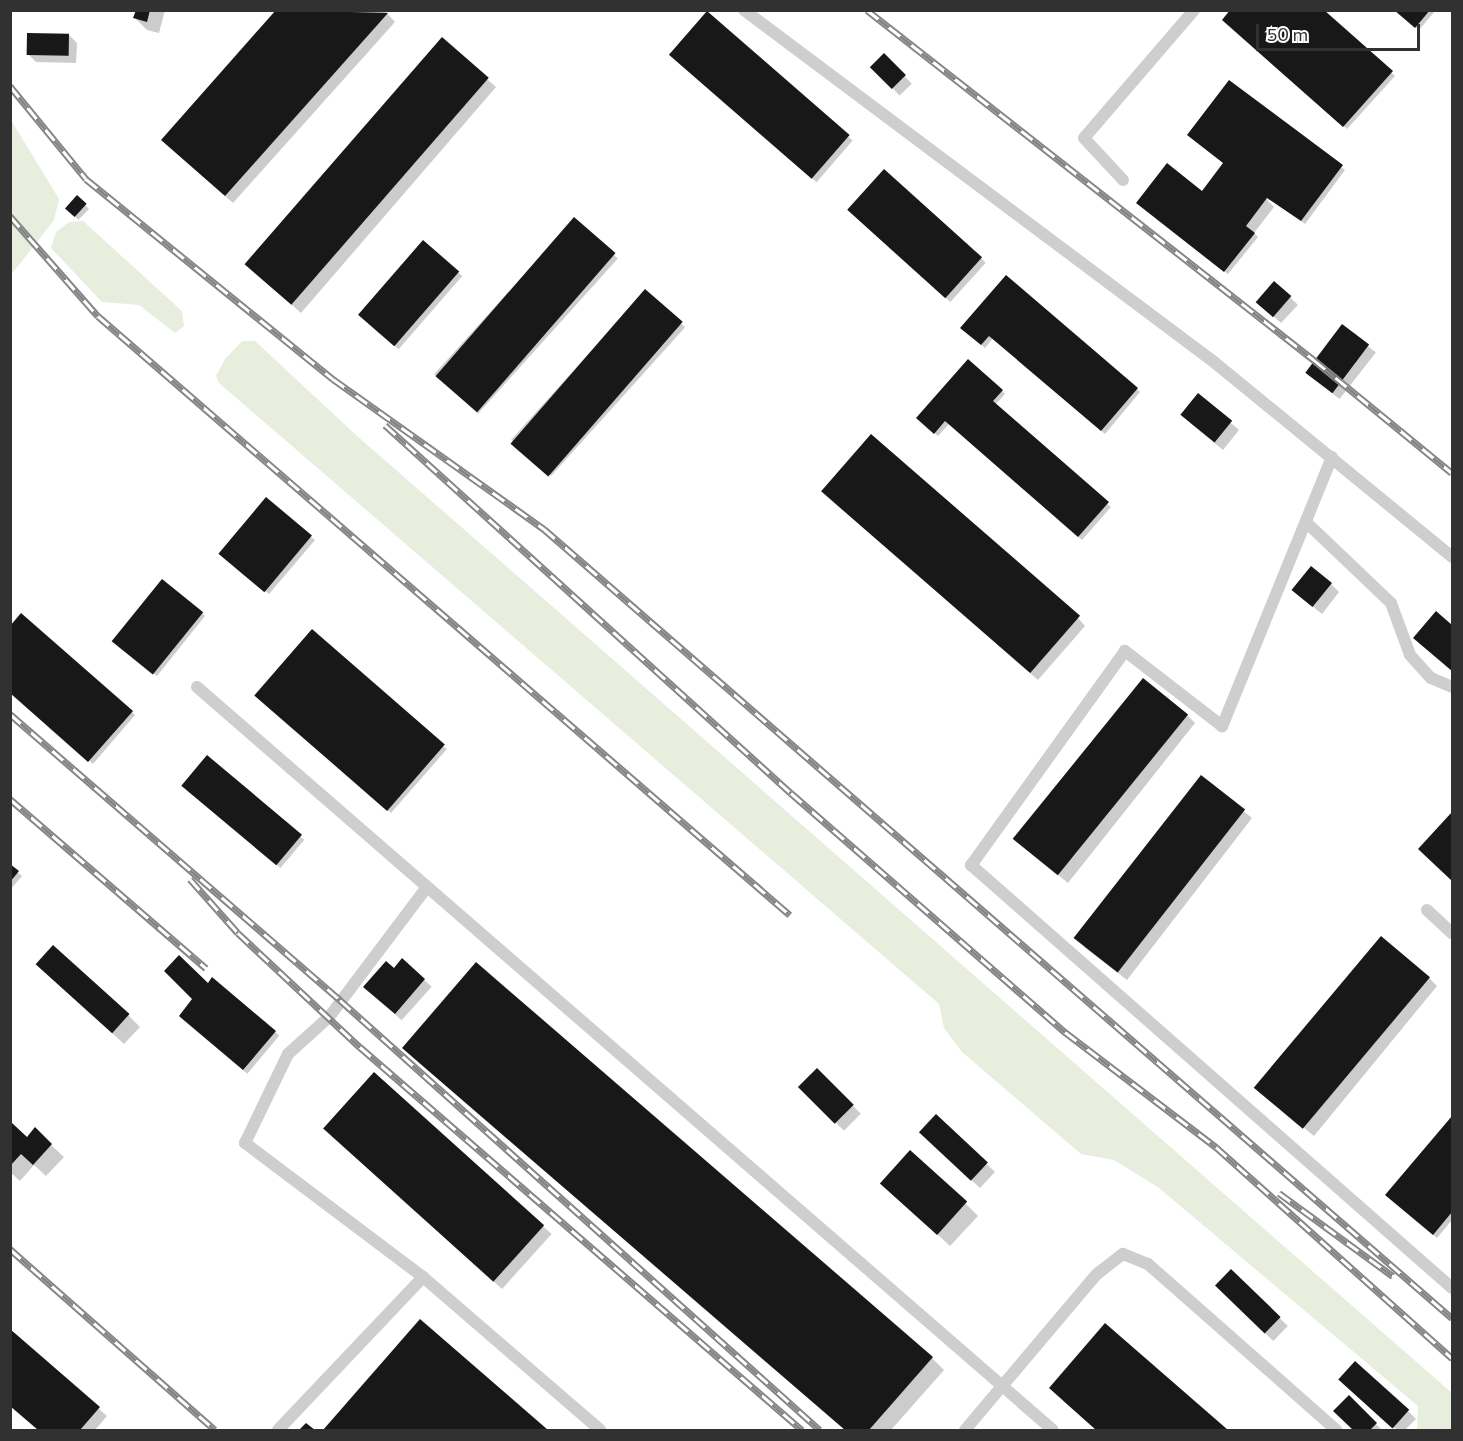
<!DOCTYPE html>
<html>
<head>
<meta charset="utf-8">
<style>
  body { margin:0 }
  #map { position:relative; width:1463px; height:1441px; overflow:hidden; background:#fff; font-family:Commissioner,sans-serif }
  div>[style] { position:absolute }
  .green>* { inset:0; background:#e7eede }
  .shadow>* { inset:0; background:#0003; transform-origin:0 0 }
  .building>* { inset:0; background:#181818; transform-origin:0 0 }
  .lane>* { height:12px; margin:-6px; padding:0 6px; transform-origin:6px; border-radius:6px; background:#cecece }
  .rail>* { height:7px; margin-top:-3.5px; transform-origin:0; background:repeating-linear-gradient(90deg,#fff 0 14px,#868686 0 28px); box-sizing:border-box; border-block:2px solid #868686 }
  span { translate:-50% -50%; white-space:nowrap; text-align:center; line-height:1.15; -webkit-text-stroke:6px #fff; paint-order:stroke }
  .frame { position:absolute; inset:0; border:12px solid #313131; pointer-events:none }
  .scale { position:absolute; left:1256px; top:24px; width:164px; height:27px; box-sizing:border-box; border:3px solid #313131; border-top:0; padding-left:8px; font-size:18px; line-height:21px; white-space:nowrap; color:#313131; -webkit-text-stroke:4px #fff; paint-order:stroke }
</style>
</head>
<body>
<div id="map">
  <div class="green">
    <div style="clip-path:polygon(11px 120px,59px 199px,54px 220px,11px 275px)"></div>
    <div style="clip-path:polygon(83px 221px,182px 311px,184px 326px,175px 333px,139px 305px,102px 302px,51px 248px,56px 232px,69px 222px)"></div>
    <div style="clip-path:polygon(242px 341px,255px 341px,356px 435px,1452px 1393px,1452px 1430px,1417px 1430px,1418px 1406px,1159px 1188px,1114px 1160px,1081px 1154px,962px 1052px,944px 1028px,939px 1004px,219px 383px,216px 376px,225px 359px)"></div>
  </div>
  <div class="shadow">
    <div style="clip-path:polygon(137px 10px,165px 10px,159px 33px,147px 30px,135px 18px)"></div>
    <div style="clip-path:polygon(278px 10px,384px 10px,395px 22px,233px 203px,171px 148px)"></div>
    <div style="clip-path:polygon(1322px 10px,1395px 76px,1347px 129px,1224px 20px)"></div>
    <div style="clip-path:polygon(1396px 10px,1436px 10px,1419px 30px)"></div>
    <div style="left:707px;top:14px;width:193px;height:55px;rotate:41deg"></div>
    <div style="clip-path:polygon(69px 35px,77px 43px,76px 63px,36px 62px,28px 54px)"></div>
    <div style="clip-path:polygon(442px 39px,496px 87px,301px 313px,255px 272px)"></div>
    <div style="left:884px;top:55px;width:40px;height:17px;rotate:46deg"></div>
    <div style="clip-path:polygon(1229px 82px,1345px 170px,1305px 224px,1250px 182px,1274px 207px,1254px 233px,1258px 237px,1228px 274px,1141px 206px,1203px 193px,1225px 163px)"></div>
    <div style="left:884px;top:171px;width:137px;height:53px;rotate:42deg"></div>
    <div style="left:77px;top:197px;width:17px;height:15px;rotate:45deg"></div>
    <div style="left:574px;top:219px;width:59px;height:209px;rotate:42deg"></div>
    <div style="left:423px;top:242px;width:52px;height:97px;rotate:41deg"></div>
    <div style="clip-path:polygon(1006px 277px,1140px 392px,1105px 434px,993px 338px,985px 348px,966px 331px)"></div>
    <div style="left:645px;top:291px;width:54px;height:200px;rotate:42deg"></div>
    <div style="clip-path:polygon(1290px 297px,1298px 305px,1281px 323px,1266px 310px)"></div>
    <div style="left:1342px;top:326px;width:43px;height:59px;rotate:38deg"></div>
    <div style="clip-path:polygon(1002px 391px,1005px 394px,995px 405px,1111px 507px,1082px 540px,949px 424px,938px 436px,918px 418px)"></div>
    <div style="clip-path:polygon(1198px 395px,1239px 430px,1223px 450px,1190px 423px)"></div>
    <div style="clip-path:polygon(831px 498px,1078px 618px,1085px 626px,1038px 680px)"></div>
    <div style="clip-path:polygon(311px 537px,315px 540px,269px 594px,224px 557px)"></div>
    <div style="clip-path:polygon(1331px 584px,1339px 592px,1322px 614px,1302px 598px)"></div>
    <div style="clip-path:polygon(202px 613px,205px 616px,157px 676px,118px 645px)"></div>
    <div style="clip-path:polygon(1436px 613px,1452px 627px,1452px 671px,1428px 650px)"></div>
    <div style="clip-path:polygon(10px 692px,132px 712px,135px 715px,93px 764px)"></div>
    <div style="clip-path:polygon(260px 698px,443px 746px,447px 749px,391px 813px)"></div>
    <div style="clip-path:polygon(1187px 715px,1195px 723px,1068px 883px,1017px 841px)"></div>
    <div style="left:207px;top:758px;width:127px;height:37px;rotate:40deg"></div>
    <div style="clip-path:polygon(1202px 778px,1252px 818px,1127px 980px,1084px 947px)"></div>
    <div style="clip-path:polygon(1452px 815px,1452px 880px,1420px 849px)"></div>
    <div style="clip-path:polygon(10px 866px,22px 876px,10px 890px)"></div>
    <div style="left:402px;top:960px;width:40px;height:45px;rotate:42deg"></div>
    <div style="clip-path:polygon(49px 976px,128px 1015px,140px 1027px,124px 1044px)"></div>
    <div style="clip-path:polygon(1429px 978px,1437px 986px,1314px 1136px,1266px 1097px)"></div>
    <div style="left:212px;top:979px;width:88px;height:50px;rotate:40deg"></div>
    <div style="clip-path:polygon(416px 1060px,932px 1358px,944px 1370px,891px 1430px,845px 1430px)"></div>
    <div style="left:817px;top:1070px;width:62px;height:24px;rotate:45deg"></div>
    <div style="left:374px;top:1074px;width:239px;height:74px;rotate:42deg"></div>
    <div style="clip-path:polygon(936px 1116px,995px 1172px,980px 1188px,928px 1140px)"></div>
    <div style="clip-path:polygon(1452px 1118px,1452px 1220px,1437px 1238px,1387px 1195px)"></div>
    <div style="clip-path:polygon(13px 1126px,27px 1139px,51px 1145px,64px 1157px,46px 1176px,34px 1165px,20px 1181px,10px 1172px)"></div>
    <div style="clip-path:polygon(895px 1195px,965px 1203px,978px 1216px,950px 1246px)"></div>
    <div style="left:1231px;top:1271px;width:79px;height:21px;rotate:44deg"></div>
    <div style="clip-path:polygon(420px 1321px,546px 1430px,325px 1430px)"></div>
    <div style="clip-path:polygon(1105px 1325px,1225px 1430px,1097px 1430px,1063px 1401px)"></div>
    <div style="clip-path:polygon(10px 1331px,107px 1416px,95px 1430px,39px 1430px,10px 1405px)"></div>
    <div style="clip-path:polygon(1348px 1387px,1408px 1411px,1416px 1419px,1405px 1430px,1397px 1430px)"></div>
    <div style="clip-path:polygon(1349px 1398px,1382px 1430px,1355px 1430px,1335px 1411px)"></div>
  </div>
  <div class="building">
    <div style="clip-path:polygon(136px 10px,150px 10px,147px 22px,133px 18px)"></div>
    <div style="clip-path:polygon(276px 10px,388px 13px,225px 196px,161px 140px)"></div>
    <div style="clip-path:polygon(1230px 10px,1324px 10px,1393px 71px,1343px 127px,1222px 20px)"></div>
    <div style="clip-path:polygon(1394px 10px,1430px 10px,1415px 28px)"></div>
    <div style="left:707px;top:11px;width:189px;height:58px;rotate:41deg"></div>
    <div style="left:27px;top:33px;width:42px;height:22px;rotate:1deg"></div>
    <div style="left:442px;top:37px;width:62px;height:301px;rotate:41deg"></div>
    <div style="left:884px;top:53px;width:31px;height:20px;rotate:45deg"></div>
    <div style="clip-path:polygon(1229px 80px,1343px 165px,1301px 221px,1267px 198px,1246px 226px,1255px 233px,1224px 272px,1136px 203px,1167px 163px,1202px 191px,1223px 163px,1187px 135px)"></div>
    <div style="left:884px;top:169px;width:132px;height:55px;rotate:42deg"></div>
    <div style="left:77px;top:195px;width:13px;height:18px;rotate:42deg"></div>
    <div style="left:574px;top:217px;width:55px;height:211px;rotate:41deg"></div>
    <div style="left:423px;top:240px;width:48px;height:99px;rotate:41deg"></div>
    <div style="clip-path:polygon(1006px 275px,1138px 388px,1101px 431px,989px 336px,981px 345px,960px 328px)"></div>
    <div style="left:1274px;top:281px;width:23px;height:28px;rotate:41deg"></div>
    <div style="left:645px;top:289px;width:50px;height:205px;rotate:41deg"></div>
    <div style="left:1342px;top:324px;width:34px;height:61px;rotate:37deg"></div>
    <div style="clip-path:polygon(968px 359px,1003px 390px,993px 401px,1109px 502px,1078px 537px,945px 421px,934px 434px,916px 418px)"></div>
    <div style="left:1198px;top:393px;width:44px;height:28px;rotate:39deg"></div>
    <div style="left:871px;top:434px;width:277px;height:76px;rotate:41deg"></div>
    <div style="left:266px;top:497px;width:60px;height:74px;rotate:40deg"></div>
    <div style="left:1311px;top:566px;width:27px;height:31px;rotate:39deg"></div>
    <div style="left:162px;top:579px;width:53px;height:80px;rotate:39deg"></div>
    <div style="clip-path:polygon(1436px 611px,1452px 625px,1452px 671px,1413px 638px)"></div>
    <div style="clip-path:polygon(21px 613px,133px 711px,88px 762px,10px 693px,10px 626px)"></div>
    <div style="left:312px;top:629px;width:176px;height:88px;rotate:41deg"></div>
    <div style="left:1143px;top:678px;width:58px;height:207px;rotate:39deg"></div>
    <div style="left:207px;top:755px;width:124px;height:40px;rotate:40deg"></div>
    <div style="left:1201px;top:775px;width:56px;height:207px;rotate:38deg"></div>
    <div style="clip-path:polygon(1452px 812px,1452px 881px,1418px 849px)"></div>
    <div style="clip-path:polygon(10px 864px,19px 871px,10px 882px)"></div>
    <div style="left:1381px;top:936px;width:64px;height:198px;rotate:40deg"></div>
    <div style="left:53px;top:945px;width:103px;height:26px;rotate:42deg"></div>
    <div style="clip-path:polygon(179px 955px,208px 983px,212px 977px,276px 1031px,243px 1070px,179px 1016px,192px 999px,164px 971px)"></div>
    <div style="clip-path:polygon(402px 958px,425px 979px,395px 1014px,363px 987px,386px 961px,394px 968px)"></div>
    <div style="clip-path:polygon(476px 962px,933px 1357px,869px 1430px,845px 1430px,402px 1048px)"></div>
    <div style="left:817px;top:1068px;width:52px;height:27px;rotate:45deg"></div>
    <div style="left:374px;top:1072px;width:229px;height:76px;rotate:42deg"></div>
    <div style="left:936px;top:1114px;width:71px;height:25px;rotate:43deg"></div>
    <div style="clip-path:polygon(1452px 1116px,1452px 1212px,1433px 1235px,1385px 1195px)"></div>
    <div style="clip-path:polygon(12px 1123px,27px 1137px,35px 1127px,52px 1144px,33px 1165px,21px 1154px,10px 1166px)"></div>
    <div style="left:910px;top:1150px;width:77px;height:45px;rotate:42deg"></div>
    <div style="left:1231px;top:1269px;width:69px;height:23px;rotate:44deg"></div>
    <div style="clip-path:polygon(420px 1319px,548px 1430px,323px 1430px)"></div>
    <div style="clip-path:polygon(1105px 1323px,1228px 1430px,1096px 1430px,1049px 1388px)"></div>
    <div style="clip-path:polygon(10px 1329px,100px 1407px,80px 1430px,38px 1430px,10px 1406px)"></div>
    <div style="left:1355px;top:1361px;width:73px;height:25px;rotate:42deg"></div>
    <div style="clip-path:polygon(1349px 1395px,1377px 1423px,1370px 1430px,1353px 1430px,1333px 1411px)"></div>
    <div style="clip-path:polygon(306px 1423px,315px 1430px,299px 1430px)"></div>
  </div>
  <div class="lane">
    <div style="left:744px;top:10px;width:587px;rotate:36.83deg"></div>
    <div style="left:1214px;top:362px;width:308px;rotate:39.3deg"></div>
    <div style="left:1123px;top:180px;width:57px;rotate:-132.9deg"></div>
    <div style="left:1084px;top:138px;width:169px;rotate:-49.3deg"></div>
    <div style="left:1332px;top:457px;width:291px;rotate:112.2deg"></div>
    <div style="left:1222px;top:726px;width:123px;rotate:-142.3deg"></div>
    <div style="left:1125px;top:651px;width:264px;rotate:125.7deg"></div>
    <div style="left:971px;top:865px;width:641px;rotate:41.33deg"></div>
    <div style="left:1307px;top:523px;width:116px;rotate:43.6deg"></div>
    <div style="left:1391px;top:603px;width:55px;rotate:69.9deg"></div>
    <div style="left:1410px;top:655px;width:31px;rotate:48deg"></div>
    <div style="left:1431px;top:678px;width:23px;rotate:23deg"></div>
    <div style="left:197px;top:687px;width:1133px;rotate:40.96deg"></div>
    <div style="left:1427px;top:910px;width:34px;rotate:43deg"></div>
    <div style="left:423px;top:1277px;width:234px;rotate:40.8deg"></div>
    <div style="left:278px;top:1430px;width:211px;rotate:-46.5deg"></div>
    <div style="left:423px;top:1277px;width:223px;rotate:-143deg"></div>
    <div style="left:245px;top:1143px;width:99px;rotate:-64.2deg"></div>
    <div style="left:288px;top:1054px;width:55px;rotate:-42.1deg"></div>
    <div style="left:329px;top:1017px;width:163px;rotate:-53deg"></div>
    <div style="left:965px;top:1430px;width:204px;rotate:-49.8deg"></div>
    <div style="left:1097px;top:1274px;width:33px;rotate:-38deg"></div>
    <div style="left:1123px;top:1254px;width:27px;rotate:22deg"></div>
    <div style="left:1148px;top:1264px;width:251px;rotate:41.4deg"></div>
  </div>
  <div class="rail">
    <div style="left:867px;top:10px;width:568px;rotate:38.06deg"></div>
    <div style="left:1314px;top:360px;width:178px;rotate:39.3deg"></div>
    <div style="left:10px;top:86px;width:120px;rotate:50.7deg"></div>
    <div style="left:86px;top:179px;width:318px;rotate:39deg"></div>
    <div style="left:333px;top:379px;width:259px;rotate:35.4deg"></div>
    <div style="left:544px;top:529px;width:1203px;rotate:40.99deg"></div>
    <div style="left:10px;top:216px;width:133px;rotate:48.7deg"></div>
    <div style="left:98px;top:316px;width:915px;rotate:40.88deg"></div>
    <div style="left:385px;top:425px;width:548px;rotate:42.19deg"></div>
    <div style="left:791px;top:793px;width:364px;rotate:41.1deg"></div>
    <div style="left:1065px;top:1032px;width:190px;rotate:37.3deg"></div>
    <div style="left:1216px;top:1147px;width:317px;rotate:41.8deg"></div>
    <div style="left:10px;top:714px;width:437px;rotate:40.9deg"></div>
    <div style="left:340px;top:1000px;width:644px;rotate:41.86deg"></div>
    <div style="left:10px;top:799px;width:259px;rotate:40.8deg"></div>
    <div style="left:190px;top:879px;width:72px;rotate:48.4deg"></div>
    <div style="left:238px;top:933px;width:167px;rotate:43.1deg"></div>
    <div style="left:360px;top:1047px;width:585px;rotate:40.91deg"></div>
    <div style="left:1279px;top:1193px;width:141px;rotate:36.1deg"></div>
    <div style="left:10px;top:1249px;width:273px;rotate:41.4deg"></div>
  </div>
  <div class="frame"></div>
  <div class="scale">50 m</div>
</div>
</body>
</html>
